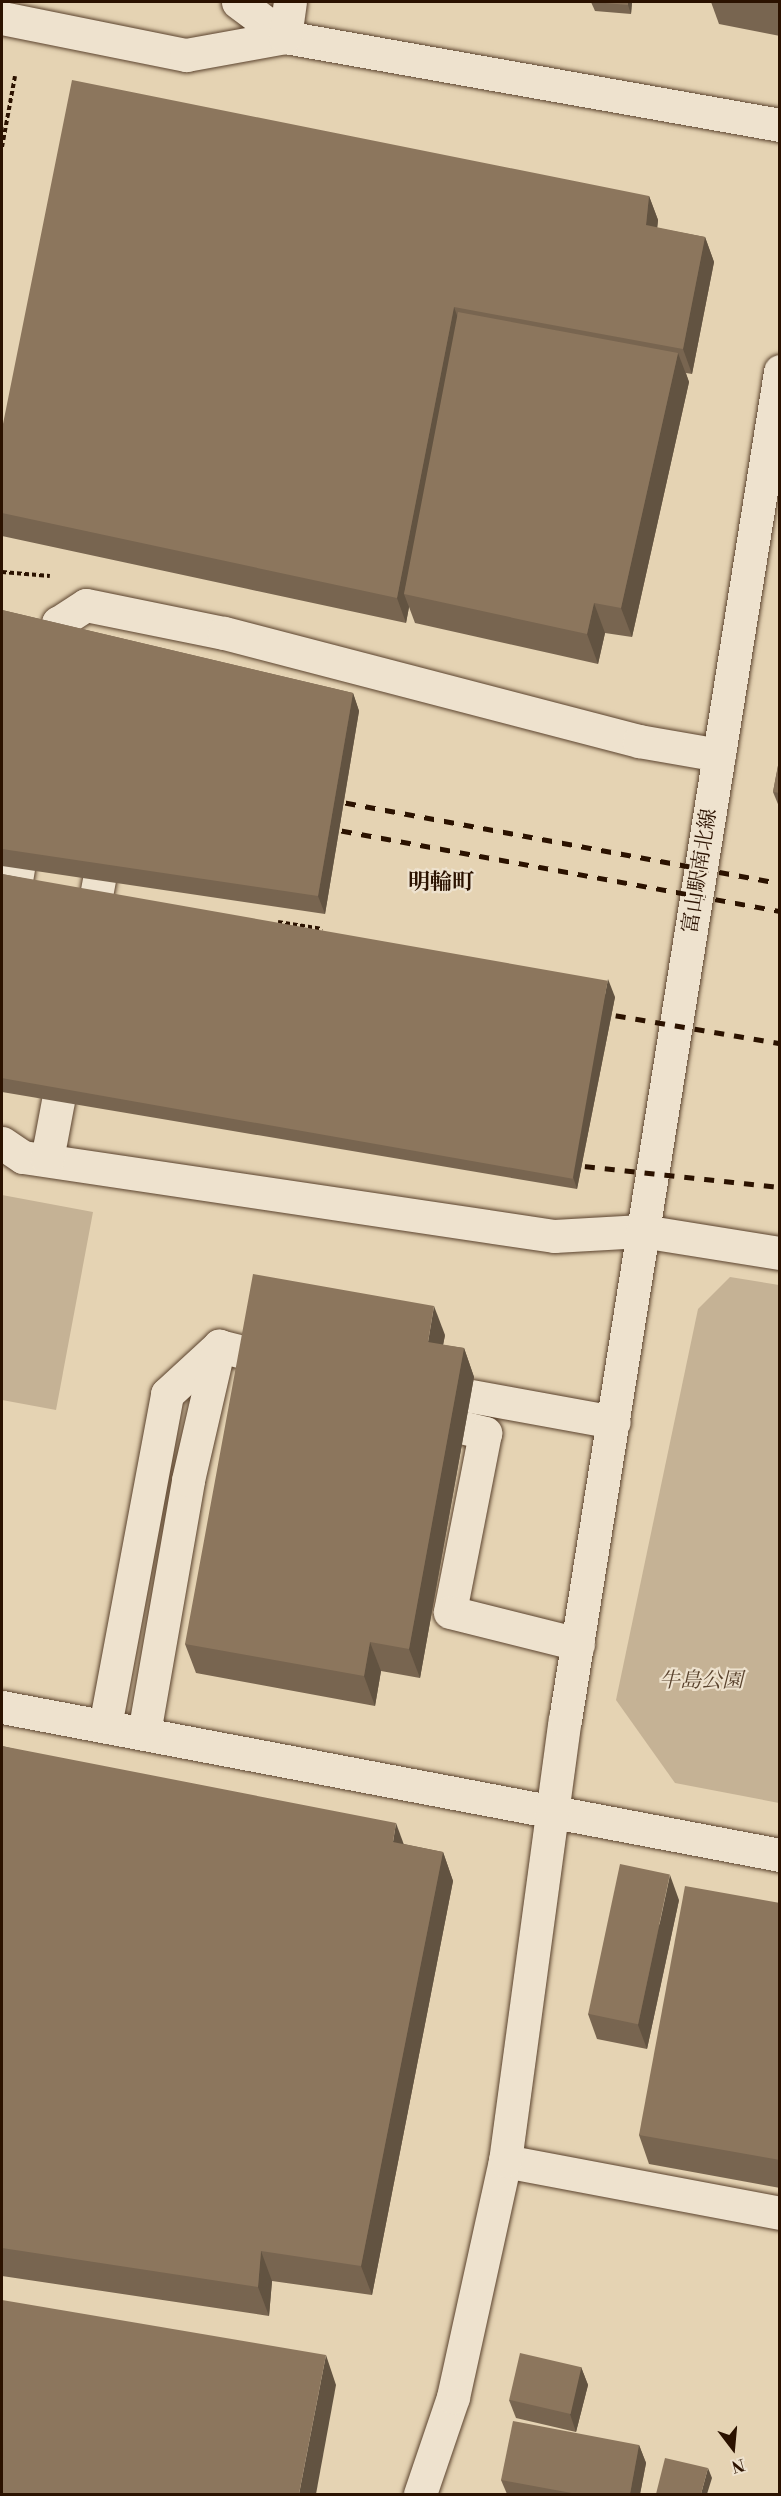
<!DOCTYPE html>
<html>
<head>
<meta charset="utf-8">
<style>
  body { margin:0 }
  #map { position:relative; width:781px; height:2496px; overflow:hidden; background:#e5d3b3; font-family:"Libre Bodoni","Noto Serif JP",serif }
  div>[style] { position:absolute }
  .green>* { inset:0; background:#c5b295 }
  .path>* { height:4px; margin-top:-2px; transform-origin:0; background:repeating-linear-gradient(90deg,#2b1200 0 4.5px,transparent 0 7.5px) }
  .roads { filter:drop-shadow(0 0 2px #5a422d) drop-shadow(0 0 2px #5a422d) }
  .minor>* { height:33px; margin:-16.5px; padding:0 16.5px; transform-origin:16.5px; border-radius:16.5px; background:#eee2ce }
  .rail>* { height:4.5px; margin-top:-2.25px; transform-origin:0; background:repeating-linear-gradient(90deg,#2b1200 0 10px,transparent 0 20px) }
  .wall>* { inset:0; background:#786550 }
  .shaded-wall>* { inset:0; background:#625341 }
  .building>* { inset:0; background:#8c765d; transform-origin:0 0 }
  span { translate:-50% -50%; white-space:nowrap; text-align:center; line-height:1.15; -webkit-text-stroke:4.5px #eee2ce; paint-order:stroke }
  .street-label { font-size:21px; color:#2b1200 }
  .park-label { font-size:21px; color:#59422d; font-style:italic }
  .neighbourhood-label { font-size:22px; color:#2b1200; font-weight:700 }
  .frame { position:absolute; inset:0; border:3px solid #2b1200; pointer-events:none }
  .north { position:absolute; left:703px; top:2418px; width:60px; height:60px; -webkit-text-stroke:4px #eee2ce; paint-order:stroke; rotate:164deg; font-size:16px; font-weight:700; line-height:24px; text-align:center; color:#2b1200 }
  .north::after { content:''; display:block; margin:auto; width:21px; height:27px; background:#2b1200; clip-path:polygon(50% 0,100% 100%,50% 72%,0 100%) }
</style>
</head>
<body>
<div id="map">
  <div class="green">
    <div style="clip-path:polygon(2px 1195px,93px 1212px,56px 1410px,2px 1400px)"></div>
    <div style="clip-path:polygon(730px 1277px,779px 1285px,779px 1803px,675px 1783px,616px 1700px,698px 1309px)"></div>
  </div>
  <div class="path">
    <div style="left:2px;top:147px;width:72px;rotate:-79.6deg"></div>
    <div style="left:2px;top:572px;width:48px;rotate:4.8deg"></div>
    <div style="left:278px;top:922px;width:45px;rotate:9deg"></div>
  </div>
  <div class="roads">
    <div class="minor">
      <div style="left:238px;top:2px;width:59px;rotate:36.7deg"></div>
      <div style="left:2px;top:18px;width:188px;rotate:11.4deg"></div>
      <div style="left:186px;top:55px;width:101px;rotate:-10.3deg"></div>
      <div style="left:285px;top:37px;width:503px;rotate:10.08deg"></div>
      <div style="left:285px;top:37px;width:35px;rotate:-82deg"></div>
      <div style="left:51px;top:668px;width:46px;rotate:-81.2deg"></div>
      <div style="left:58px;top:623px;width:33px;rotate:-33deg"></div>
      <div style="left:86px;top:605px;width:141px;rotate:11.5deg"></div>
      <div style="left:224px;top:633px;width:429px;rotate:14.6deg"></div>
      <div style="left:639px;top:741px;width:81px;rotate:9.9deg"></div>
      <div style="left:89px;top:933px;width:98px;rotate:-79.4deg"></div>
      <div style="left:2px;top:964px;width:140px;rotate:-80.5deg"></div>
      <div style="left:2px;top:1143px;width:25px;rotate:34deg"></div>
      <div style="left:23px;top:1157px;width:537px;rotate:8.46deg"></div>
      <div style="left:554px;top:1236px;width:88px;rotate:-3.3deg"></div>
      <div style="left:642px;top:1231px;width:140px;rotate:9.1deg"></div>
      <div style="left:47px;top:1159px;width:103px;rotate:-79.3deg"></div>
      <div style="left:471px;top:1396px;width:145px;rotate:10.3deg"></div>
      <div style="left:465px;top:1428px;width:21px;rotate:14deg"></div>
      <div style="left:485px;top:1433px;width:182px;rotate:101.1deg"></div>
      <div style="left:450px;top:1612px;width:132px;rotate:14deg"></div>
      <div style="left:2px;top:1707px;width:792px;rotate:10.77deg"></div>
      <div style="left:105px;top:1726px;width:338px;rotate:-79.4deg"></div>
      <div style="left:167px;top:1394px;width:71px;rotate:-42.7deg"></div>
      <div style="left:144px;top:1733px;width:257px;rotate:-80.1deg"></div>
      <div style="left:188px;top:1480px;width:138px;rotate:-77deg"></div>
      <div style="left:219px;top:1346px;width:36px;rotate:14deg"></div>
      <div style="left:505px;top:2161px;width:280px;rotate:10.7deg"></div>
      <div style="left:420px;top:2494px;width:102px;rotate:-71.2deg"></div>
      <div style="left:453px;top:2397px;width:242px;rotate:-77.6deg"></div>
      <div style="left:505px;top:2161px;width:445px;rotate:-82.3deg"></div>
      <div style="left:565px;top:1720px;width:1366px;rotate:-80.94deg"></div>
    </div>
  </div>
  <div class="rail">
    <div style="left:326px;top:799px;width:462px;rotate:10.5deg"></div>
    <div style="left:322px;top:827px;width:466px;rotate:10.4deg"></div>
    <div style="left:596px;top:1012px;width:187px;rotate:9.6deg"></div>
    <div style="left:565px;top:1164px;width:216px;rotate:6.1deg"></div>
  </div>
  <div class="wall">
    <div style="clip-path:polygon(591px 2px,632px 2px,631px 14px,595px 11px)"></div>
    <div style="clip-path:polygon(711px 2px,780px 2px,780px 36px,719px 24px)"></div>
    <div style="clip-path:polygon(649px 196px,658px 220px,657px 228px,705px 237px,714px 262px,692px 374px,686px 373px,689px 382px,632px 637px,605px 633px,598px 664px,415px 623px,409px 607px,406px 623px,2px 536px,2px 429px)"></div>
    <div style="clip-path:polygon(2px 610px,353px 693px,359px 711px,325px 914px,2px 866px)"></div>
    <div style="clip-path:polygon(780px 755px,780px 809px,773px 792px)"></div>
    <div style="clip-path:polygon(2px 874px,615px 997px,577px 1189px,2px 1092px)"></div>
    <div style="clip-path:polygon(445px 1335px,443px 1345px,464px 1348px,474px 1377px,420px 1678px,381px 1671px,375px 1706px,196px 1673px,185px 1644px)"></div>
    <div style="clip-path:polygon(2px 1746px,404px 1844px,443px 1852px,453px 1881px,372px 2295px,272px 2281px,269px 2316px,2px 2276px)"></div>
    <div style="clip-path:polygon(679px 1900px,647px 2049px,597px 2039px,588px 2014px)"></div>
    <div style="clip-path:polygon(780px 1903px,780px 2188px,649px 2164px,639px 2135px)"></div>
    <div style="clip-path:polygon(581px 2367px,588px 2385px,576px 2432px,516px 2418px,509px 2400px)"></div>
    <div style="clip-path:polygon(639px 2445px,646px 2463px,640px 2494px,507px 2494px,501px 2480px)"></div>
  </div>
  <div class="shaded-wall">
    <div style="clip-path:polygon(628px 2px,632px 2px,631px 14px,628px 5px)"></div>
    <div style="clip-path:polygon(649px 196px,658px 220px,655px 250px,646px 225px)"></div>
    <div style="clip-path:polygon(705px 237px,714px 262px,692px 374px,683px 349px)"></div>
    <div style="clip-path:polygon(454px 307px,463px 332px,404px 594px,409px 607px,406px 623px,397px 598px)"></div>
    <div style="clip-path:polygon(678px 353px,689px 382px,632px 637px,621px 608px)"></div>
    <div style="clip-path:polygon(594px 603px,605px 633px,598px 664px,587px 634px)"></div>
    <div style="clip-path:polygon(353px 693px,359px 711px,325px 914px,318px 896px)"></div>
    <div style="clip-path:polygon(608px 979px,615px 997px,577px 1189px,571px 1171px)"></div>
    <div style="clip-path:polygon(434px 1306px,445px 1335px,438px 1371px,428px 1342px)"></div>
    <div style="clip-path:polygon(464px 1348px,474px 1377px,420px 1678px,409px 1649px)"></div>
    <div style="clip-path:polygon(370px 1642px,381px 1671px,375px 1706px,364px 1676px)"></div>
    <div style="clip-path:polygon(396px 1823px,407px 1853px,393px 1842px)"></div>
    <div style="clip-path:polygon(443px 1852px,453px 1881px,372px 2295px,361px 2266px)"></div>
    <div style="clip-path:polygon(670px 1875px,679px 1900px,647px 2049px,638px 2025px)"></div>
    <div style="clip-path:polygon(261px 2251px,272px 2281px,269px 2316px,258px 2287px)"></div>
    <div style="clip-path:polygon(326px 2355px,336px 2385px,316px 2494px,299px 2494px)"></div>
    <div style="clip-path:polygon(581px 2367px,588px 2385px,576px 2432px,570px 2414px)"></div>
    <div style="clip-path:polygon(639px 2445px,646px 2463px,640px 2494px,630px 2494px)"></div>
    <div style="clip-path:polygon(708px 2468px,712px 2478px,707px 2494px,701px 2494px)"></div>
  </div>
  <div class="building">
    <div style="clip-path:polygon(594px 2px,628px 2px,628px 5px)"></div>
    <div style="clip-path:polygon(72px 80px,649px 196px,646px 225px,705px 237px,683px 349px,454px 307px,397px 598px,2px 513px,2px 429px)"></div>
    <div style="clip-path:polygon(458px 312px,678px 353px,621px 608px,594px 603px,587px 634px,404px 594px)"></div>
    <div style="clip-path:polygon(2px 610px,353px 693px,318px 896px,2px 849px)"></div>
    <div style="clip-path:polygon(780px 755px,780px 793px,773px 792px)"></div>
    <div style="left:2px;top:874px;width:615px;height:201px;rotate:10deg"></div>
    <div style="clip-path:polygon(253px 1274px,434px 1306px,428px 1342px,464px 1348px,409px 1649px,370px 1642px,364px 1676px,185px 1644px)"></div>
    <div style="clip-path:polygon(2px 1746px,396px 1823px,393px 1842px,443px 1852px,361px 2266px,261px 2251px,258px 2287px,2px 2248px)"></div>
    <div style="left:620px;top:1864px;width:51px;height:153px;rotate:12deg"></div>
    <div style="clip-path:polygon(685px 1886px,780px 1903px,780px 2160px,639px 2135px)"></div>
    <div style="clip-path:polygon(2px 2300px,326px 2355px,299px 2494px,2px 2494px)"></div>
    <div style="left:520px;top:2353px;width:63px;height:48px;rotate:13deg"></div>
    <div style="clip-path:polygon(513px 2421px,639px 2445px,630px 2494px,577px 2494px,501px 2480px)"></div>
    <div style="clip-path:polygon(665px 2458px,708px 2468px,701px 2494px,656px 2494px)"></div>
  </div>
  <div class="street-label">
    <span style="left:700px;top:871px;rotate:-81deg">富山駅南北線</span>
  </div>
  <div class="park-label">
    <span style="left:701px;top:1681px">牛島公園</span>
  </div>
  <div class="neighbourhood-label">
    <span style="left:441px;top:883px">明輪町</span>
  </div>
  <div class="frame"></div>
  <div class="north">N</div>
</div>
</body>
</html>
